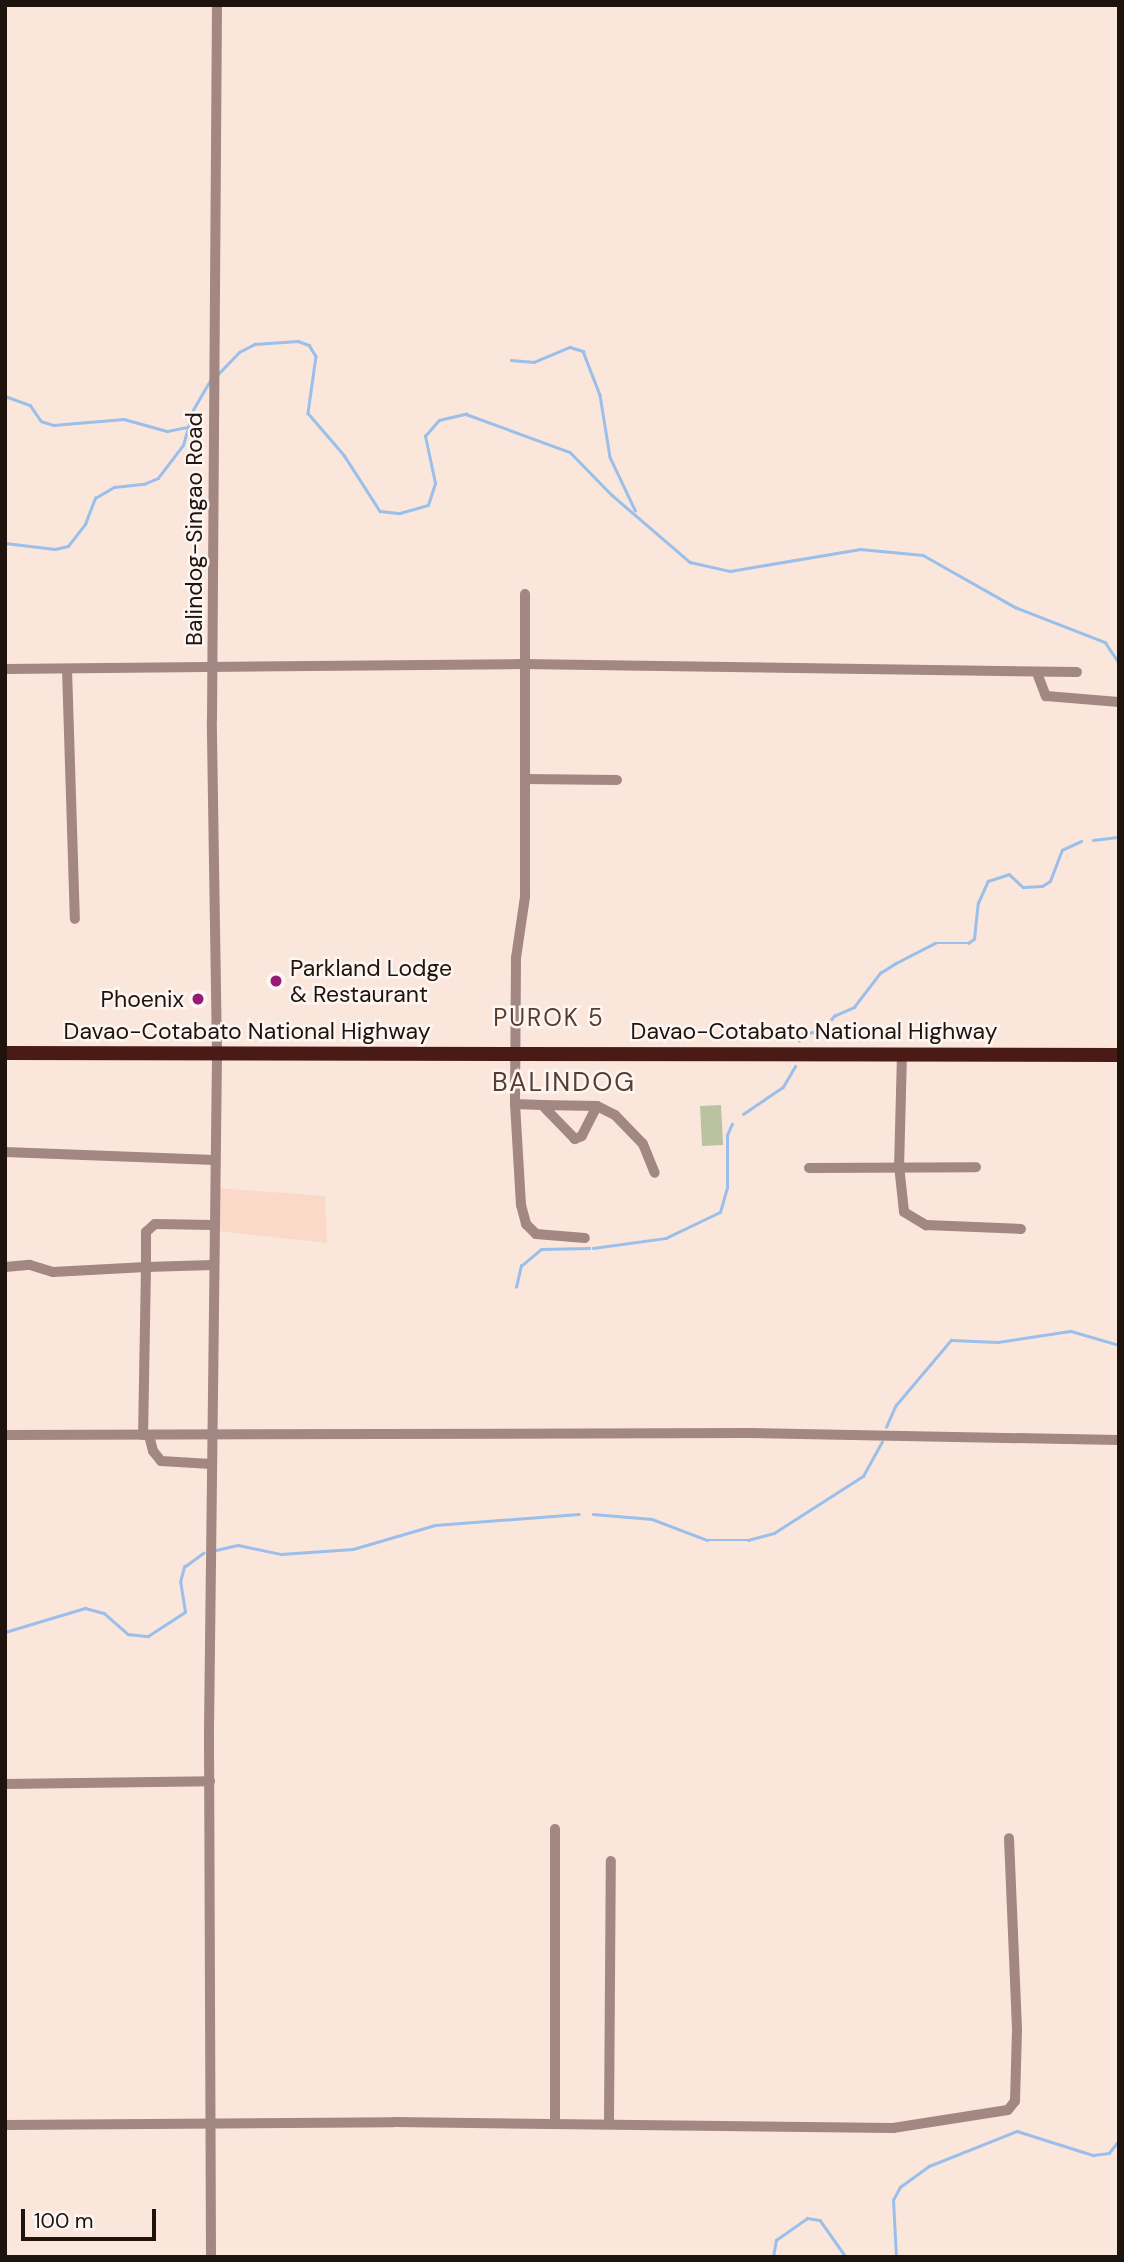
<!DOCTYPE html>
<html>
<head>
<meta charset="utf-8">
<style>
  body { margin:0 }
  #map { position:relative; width:1124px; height:2262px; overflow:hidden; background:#fbe6dc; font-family:"DM Sans",sans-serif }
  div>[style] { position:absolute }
  .built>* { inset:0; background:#fbd9c9 }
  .green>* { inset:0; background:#bbc2a0; transform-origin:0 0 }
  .stream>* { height:2.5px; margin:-1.25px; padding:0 1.25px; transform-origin:1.25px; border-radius:1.25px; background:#99bfea }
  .minor>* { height:10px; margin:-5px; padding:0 5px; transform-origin:5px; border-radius:5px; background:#a28783 }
  .highway>* { height:14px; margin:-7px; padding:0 7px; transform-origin:7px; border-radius:7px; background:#4a1a16 }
  .dots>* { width:19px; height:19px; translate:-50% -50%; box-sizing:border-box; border:4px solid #fdf6f3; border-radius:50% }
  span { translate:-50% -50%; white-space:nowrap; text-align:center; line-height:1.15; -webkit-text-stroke:5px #fdf6f3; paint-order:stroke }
  .street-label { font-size:23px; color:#1f130d }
  .poi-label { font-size:23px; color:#1f130d }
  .left { translate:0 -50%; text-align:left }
  .right { translate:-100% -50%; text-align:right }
  .neighbourhood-label { font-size:24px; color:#583d30; letter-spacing:2px }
  .quarter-label { font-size:26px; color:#583d30; letter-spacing:2px }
  .frame { position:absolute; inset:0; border:7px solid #1f130d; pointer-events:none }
  .scale { position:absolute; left:21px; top:2209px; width:135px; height:32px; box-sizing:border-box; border:4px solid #1f130d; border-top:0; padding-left:9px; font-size:21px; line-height:24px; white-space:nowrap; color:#1f130d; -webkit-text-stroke:5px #fdf6f3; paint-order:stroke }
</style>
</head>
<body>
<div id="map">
  <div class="built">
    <div style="clip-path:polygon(217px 1188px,325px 1196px,327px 1243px,217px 1231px)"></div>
  </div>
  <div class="green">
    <div style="left:721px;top:1105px;width:40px;height:21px;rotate:87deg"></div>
  </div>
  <div class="stream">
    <div style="left:511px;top:360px;width:23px;rotate:5deg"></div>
    <div style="left:534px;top:362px;width:39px;rotate:-23deg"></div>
    <div style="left:570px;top:347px;width:14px;rotate:17deg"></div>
    <div style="left:583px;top:351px;width:47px;rotate:68.9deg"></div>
    <div style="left:600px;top:395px;width:63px;rotate:80.8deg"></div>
    <div style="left:610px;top:457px;width:59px;rotate:64.7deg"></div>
    <div style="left:218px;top:374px;width:30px;rotate:-46deg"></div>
    <div style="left:239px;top:352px;width:18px;rotate:-27deg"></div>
    <div style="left:255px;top:344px;width:43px;rotate:-4deg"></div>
    <div style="left:298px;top:341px;width:12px;rotate:20deg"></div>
    <div style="left:309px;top:345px;width:13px;rotate:58deg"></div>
    <div style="left:316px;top:356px;width:58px;rotate:98deg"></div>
    <div style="left:308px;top:413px;width:55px;rotate:49.4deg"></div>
    <div style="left:344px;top:455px;width:67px;rotate:57.3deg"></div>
    <div style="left:380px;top:511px;width:20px;rotate:6deg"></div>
    <div style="left:400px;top:513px;width:29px;rotate:-16deg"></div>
    <div style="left:428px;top:505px;width:23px;rotate:-72deg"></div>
    <div style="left:435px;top:483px;width:48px;rotate:-102deg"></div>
    <div style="left:425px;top:436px;width:21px;rotate:-49deg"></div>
    <div style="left:439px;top:420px;width:28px;rotate:-13deg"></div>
    <div style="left:466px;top:414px;width:111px;rotate:20.1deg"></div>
    <div style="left:570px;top:452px;width:60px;rotate:45.7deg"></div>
    <div style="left:612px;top:495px;width:103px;rotate:40.7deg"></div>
    <div style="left:690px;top:562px;width:41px;rotate:12.7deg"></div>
    <div style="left:730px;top:571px;width:132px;rotate:-9.6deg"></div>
    <div style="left:860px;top:549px;width:63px;rotate:5.4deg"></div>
    <div style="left:923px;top:555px;width:106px;rotate:29.5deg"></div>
    <div style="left:1015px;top:607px;width:97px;rotate:21.3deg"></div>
    <div style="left:1105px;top:642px;width:25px;rotate:56deg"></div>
    <div style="left:5px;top:396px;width:27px;rotate:20deg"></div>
    <div style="left:30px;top:405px;width:19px;rotate:55deg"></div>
    <div style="left:41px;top:421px;width:13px;rotate:18deg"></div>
    <div style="left:53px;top:425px;width:71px;rotate:-4.8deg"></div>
    <div style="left:124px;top:419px;width:45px;rotate:15.6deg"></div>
    <div style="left:167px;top:431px;width:21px;rotate:-11deg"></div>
    <div style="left:5px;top:543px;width:50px;rotate:6.8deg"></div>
    <div style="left:55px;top:549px;width:13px;rotate:-13deg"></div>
    <div style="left:68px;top:546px;width:28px;rotate:-52deg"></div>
    <div style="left:85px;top:524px;width:28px;rotate:-69deg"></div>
    <div style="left:95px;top:498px;width:22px;rotate:-30deg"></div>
    <div style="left:114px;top:487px;width:30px;rotate:-6deg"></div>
    <div style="left:144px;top:484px;width:15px;rotate:-23deg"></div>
    <div style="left:158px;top:478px;width:41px;rotate:-52.9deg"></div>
    <div style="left:183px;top:445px;width:36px;rotate:-74deg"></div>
    <div style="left:193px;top:410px;width:34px;rotate:-60deg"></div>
    <div style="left:1093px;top:840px;width:26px;rotate:-7deg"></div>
    <div style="left:799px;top:1041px;width:8px;rotate:-60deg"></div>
    <div style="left:803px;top:1034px;width:20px;rotate:-11deg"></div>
    <div style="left:823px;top:1030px;width:18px;rotate:-52deg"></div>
    <div style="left:834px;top:1016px;width:22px;rotate:-24deg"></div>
    <div style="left:854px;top:1007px;width:43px;rotate:-52.6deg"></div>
    <div style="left:880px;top:973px;width:19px;rotate:-32deg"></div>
    <div style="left:896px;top:963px;width:44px;rotate:-27.1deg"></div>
    <div style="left:935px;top:943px;width:33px"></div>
    <div style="left:968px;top:943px;width:7px;rotate:-34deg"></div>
    <div style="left:974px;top:939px;width:36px;rotate:-84deg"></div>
    <div style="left:978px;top:903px;width:24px;rotate:-66deg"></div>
    <div style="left:988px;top:881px;width:22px;rotate:-18deg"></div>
    <div style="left:1009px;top:874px;width:19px;rotate:43deg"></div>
    <div style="left:1023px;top:887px;width:19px;rotate:-3deg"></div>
    <div style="left:1042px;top:886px;width:9px;rotate:-32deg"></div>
    <div style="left:1050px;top:881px;width:33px;rotate:-69deg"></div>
    <div style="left:1062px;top:850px;width:21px;rotate:-25deg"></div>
    <div style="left:743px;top:1114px;width:48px;rotate:-34deg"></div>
    <div style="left:783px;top:1087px;width:24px;rotate:-60deg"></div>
    <div style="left:593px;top:1248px;width:74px;rotate:-7.8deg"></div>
    <div style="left:666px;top:1238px;width:60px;rotate:-25.7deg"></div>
    <div style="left:720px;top:1212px;width:25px;rotate:-74deg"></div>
    <div style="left:727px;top:1188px;width:53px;rotate:-90deg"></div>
    <div style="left:727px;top:1135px;width:12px;rotate:-66deg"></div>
    <div style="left:516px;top:1287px;width:22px;rotate:-77deg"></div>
    <div style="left:521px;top:1266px;width:26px;rotate:-40deg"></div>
    <div style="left:541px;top:1249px;width:48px;rotate:-1.2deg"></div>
    <div style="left:886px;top:1427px;width:24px;rotate:-66deg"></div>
    <div style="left:896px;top:1405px;width:85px;rotate:-49.8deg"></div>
    <div style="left:951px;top:1340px;width:47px;rotate:2.4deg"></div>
    <div style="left:998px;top:1342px;width:74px;rotate:-8.6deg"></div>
    <div style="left:1071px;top:1331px;width:50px;rotate:16.3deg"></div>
    <div style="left:593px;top:1514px;width:59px;rotate:4.8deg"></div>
    <div style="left:652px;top:1519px;width:59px;rotate:20.9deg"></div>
    <div style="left:707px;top:1540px;width:41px"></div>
    <div style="left:748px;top:1540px;width:27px;rotate:-15deg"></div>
    <div style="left:774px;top:1533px;width:106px;rotate:-32.6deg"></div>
    <div style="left:863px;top:1476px;width:39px;rotate:-61deg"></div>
    <div style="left:216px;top:1550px;width:23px;rotate:-13deg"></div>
    <div style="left:238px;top:1545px;width:44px;rotate:11.8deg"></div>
    <div style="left:281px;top:1554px;width:72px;rotate:-4deg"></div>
    <div style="left:353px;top:1549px;width:85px;rotate:-16.3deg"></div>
    <div style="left:435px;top:1525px;width:144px;rotate:-4.4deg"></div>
    <div style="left:5px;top:1632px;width:84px;rotate:-16.7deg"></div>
    <div style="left:85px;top:1608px;width:20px;rotate:15deg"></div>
    <div style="left:104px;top:1613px;width:32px;rotate:41deg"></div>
    <div style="left:128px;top:1634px;width:20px;rotate:6deg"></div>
    <div style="left:148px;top:1636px;width:44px;rotate:-33deg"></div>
    <div style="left:185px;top:1612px;width:30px;rotate:-99deg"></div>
    <div style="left:180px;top:1582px;width:16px;rotate:-75deg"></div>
    <div style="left:184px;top:1567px;width:24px;rotate:-36deg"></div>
    <div style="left:773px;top:2257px;width:17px;rotate:-80deg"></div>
    <div style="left:776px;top:2240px;width:38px;rotate:-35deg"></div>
    <div style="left:807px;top:2218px;width:13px;rotate:9deg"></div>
    <div style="left:820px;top:2220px;width:45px;rotate:54.9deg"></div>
    <div style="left:896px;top:2257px;width:57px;rotate:-93deg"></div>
    <div style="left:893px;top:2200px;width:15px;rotate:-62deg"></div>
    <div style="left:900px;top:2187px;width:36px;rotate:-36deg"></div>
    <div style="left:929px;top:2166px;width:95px;rotate:-21.7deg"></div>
    <div style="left:1017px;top:2131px;width:80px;rotate:17.5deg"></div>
    <div style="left:1093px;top:2155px;width:16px;rotate:-7deg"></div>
    <div style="left:1109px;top:2153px;width:16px;rotate:-52deg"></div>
  </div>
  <div class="minor">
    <div style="left:525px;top:594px;width:303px;rotate:90deg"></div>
    <div style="left:525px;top:897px;width:62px;rotate:98.4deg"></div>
    <div style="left:516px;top:958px;width:146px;rotate:90.4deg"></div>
    <div style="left:515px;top:1104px;width:101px;rotate:86.6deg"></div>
    <div style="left:521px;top:1205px;width:20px;rotate:75deg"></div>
    <div style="left:526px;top:1224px;width:14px;rotate:45deg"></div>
    <div style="left:536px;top:1234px;width:49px;rotate:4.7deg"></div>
    <div style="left:5px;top:669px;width:517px;rotate:-0.55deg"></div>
    <div style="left:522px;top:664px;width:555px;rotate:0.83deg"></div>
    <div style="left:67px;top:669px;width:250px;rotate:88.2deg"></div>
    <div style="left:1037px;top:673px;width:25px;rotate:69deg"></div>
    <div style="left:1046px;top:696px;width:73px;rotate:4.7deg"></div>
    <div style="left:525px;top:779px;width:92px;rotate:0.6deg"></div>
    <div style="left:902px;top:1054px;width:111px;rotate:91.5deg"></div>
    <div style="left:899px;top:1165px;width:47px;rotate:83.9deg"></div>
    <div style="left:904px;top:1212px;width:26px;rotate:31deg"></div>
    <div style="left:926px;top:1225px;width:95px;rotate:2.4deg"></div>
    <div style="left:515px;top:1104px;width:27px;rotate:2deg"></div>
    <div style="left:542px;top:1105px;width:55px;rotate:1deg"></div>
    <div style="left:597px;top:1106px;width:34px;rotate:117deg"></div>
    <div style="left:582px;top:1136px;width:8px;rotate:157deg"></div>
    <div style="left:575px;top:1139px;width:47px;rotate:-134.1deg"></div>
    <div style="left:597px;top:1106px;width:20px;rotate:27deg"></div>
    <div style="left:615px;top:1115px;width:40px;rotate:46deg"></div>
    <div style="left:643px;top:1144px;width:31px;rotate:68deg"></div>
    <div style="left:5px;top:1152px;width:210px;rotate:2.2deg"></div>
    <div style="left:809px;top:1168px;width:167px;rotate:-0.3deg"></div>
    <div style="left:213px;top:1265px;width:67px;rotate:178.3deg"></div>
    <div style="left:146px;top:1267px;width:35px;rotate:-90deg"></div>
    <div style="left:146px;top:1232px;width:12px;rotate:-42deg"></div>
    <div style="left:155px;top:1224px;width:58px;rotate:1deg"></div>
    <div style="left:5px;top:1267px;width:25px;rotate:-5deg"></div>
    <div style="left:30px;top:1265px;width:24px;rotate:17deg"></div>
    <div style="left:53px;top:1272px;width:93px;rotate:-3.1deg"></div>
    <div style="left:146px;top:1267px;width:168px;rotate:91deg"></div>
    <div style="left:5px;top:1435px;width:745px;rotate:-0.15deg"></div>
    <div style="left:750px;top:1433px;width:369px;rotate:1.1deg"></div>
    <div style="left:149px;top:1435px;width:16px;rotate:76deg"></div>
    <div style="left:153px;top:1451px;width:13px;rotate:51deg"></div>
    <div style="left:161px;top:1461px;width:50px;rotate:3.4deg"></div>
    <div style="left:5px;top:1784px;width:205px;rotate:-0.8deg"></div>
    <div style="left:609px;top:2122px;width:261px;rotate:-89.6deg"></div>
    <div style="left:555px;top:2123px;width:294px;rotate:-90deg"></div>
    <div style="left:5px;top:2125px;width:389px;rotate:-0.4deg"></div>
    <div style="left:394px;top:2122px;width:499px;rotate:0.7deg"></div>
    <div style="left:893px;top:2128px;width:116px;rotate:-8.9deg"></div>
    <div style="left:1008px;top:2110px;width:11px;rotate:-52deg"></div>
    <div style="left:1015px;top:2101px;width:72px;rotate:-88.4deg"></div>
    <div style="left:1017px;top:2029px;width:191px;rotate:-92.4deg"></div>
    <div style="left:211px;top:2257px;width:527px;rotate:-90.22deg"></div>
    <div style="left:209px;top:1730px;width:676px;rotate:-89.32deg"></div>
    <div style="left:217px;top:1054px;width:334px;rotate:-90.9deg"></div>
    <div style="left:212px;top:720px;width:715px;rotate:-89.6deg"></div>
  </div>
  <div class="highway">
    <div style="left:5px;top:1053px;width:1114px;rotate:0.1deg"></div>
  </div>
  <div class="dots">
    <div style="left:276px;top:981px;background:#971b73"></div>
    <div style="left:198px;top:999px;background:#971b73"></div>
  </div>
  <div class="street-label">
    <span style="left:194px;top:529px;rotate:-90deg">Balindog-Singao Road</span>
    <span style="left:247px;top:1031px">Davao-Cotabato National Highway</span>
    <span style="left:814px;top:1031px">Davao-Cotabato National Highway</span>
  </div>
  <div class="poi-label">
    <span class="left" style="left:290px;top:981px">Parkland Lodge<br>&amp; Restaurant</span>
    <span class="right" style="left:184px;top:999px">Phoenix</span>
  </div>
  <div class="neighbourhood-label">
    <span style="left:549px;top:1018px">PUROK 5</span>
  </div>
  <div class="quarter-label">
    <span style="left:564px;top:1083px">BALINDOG</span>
  </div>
  <div class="frame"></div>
  <div class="scale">100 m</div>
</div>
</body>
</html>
